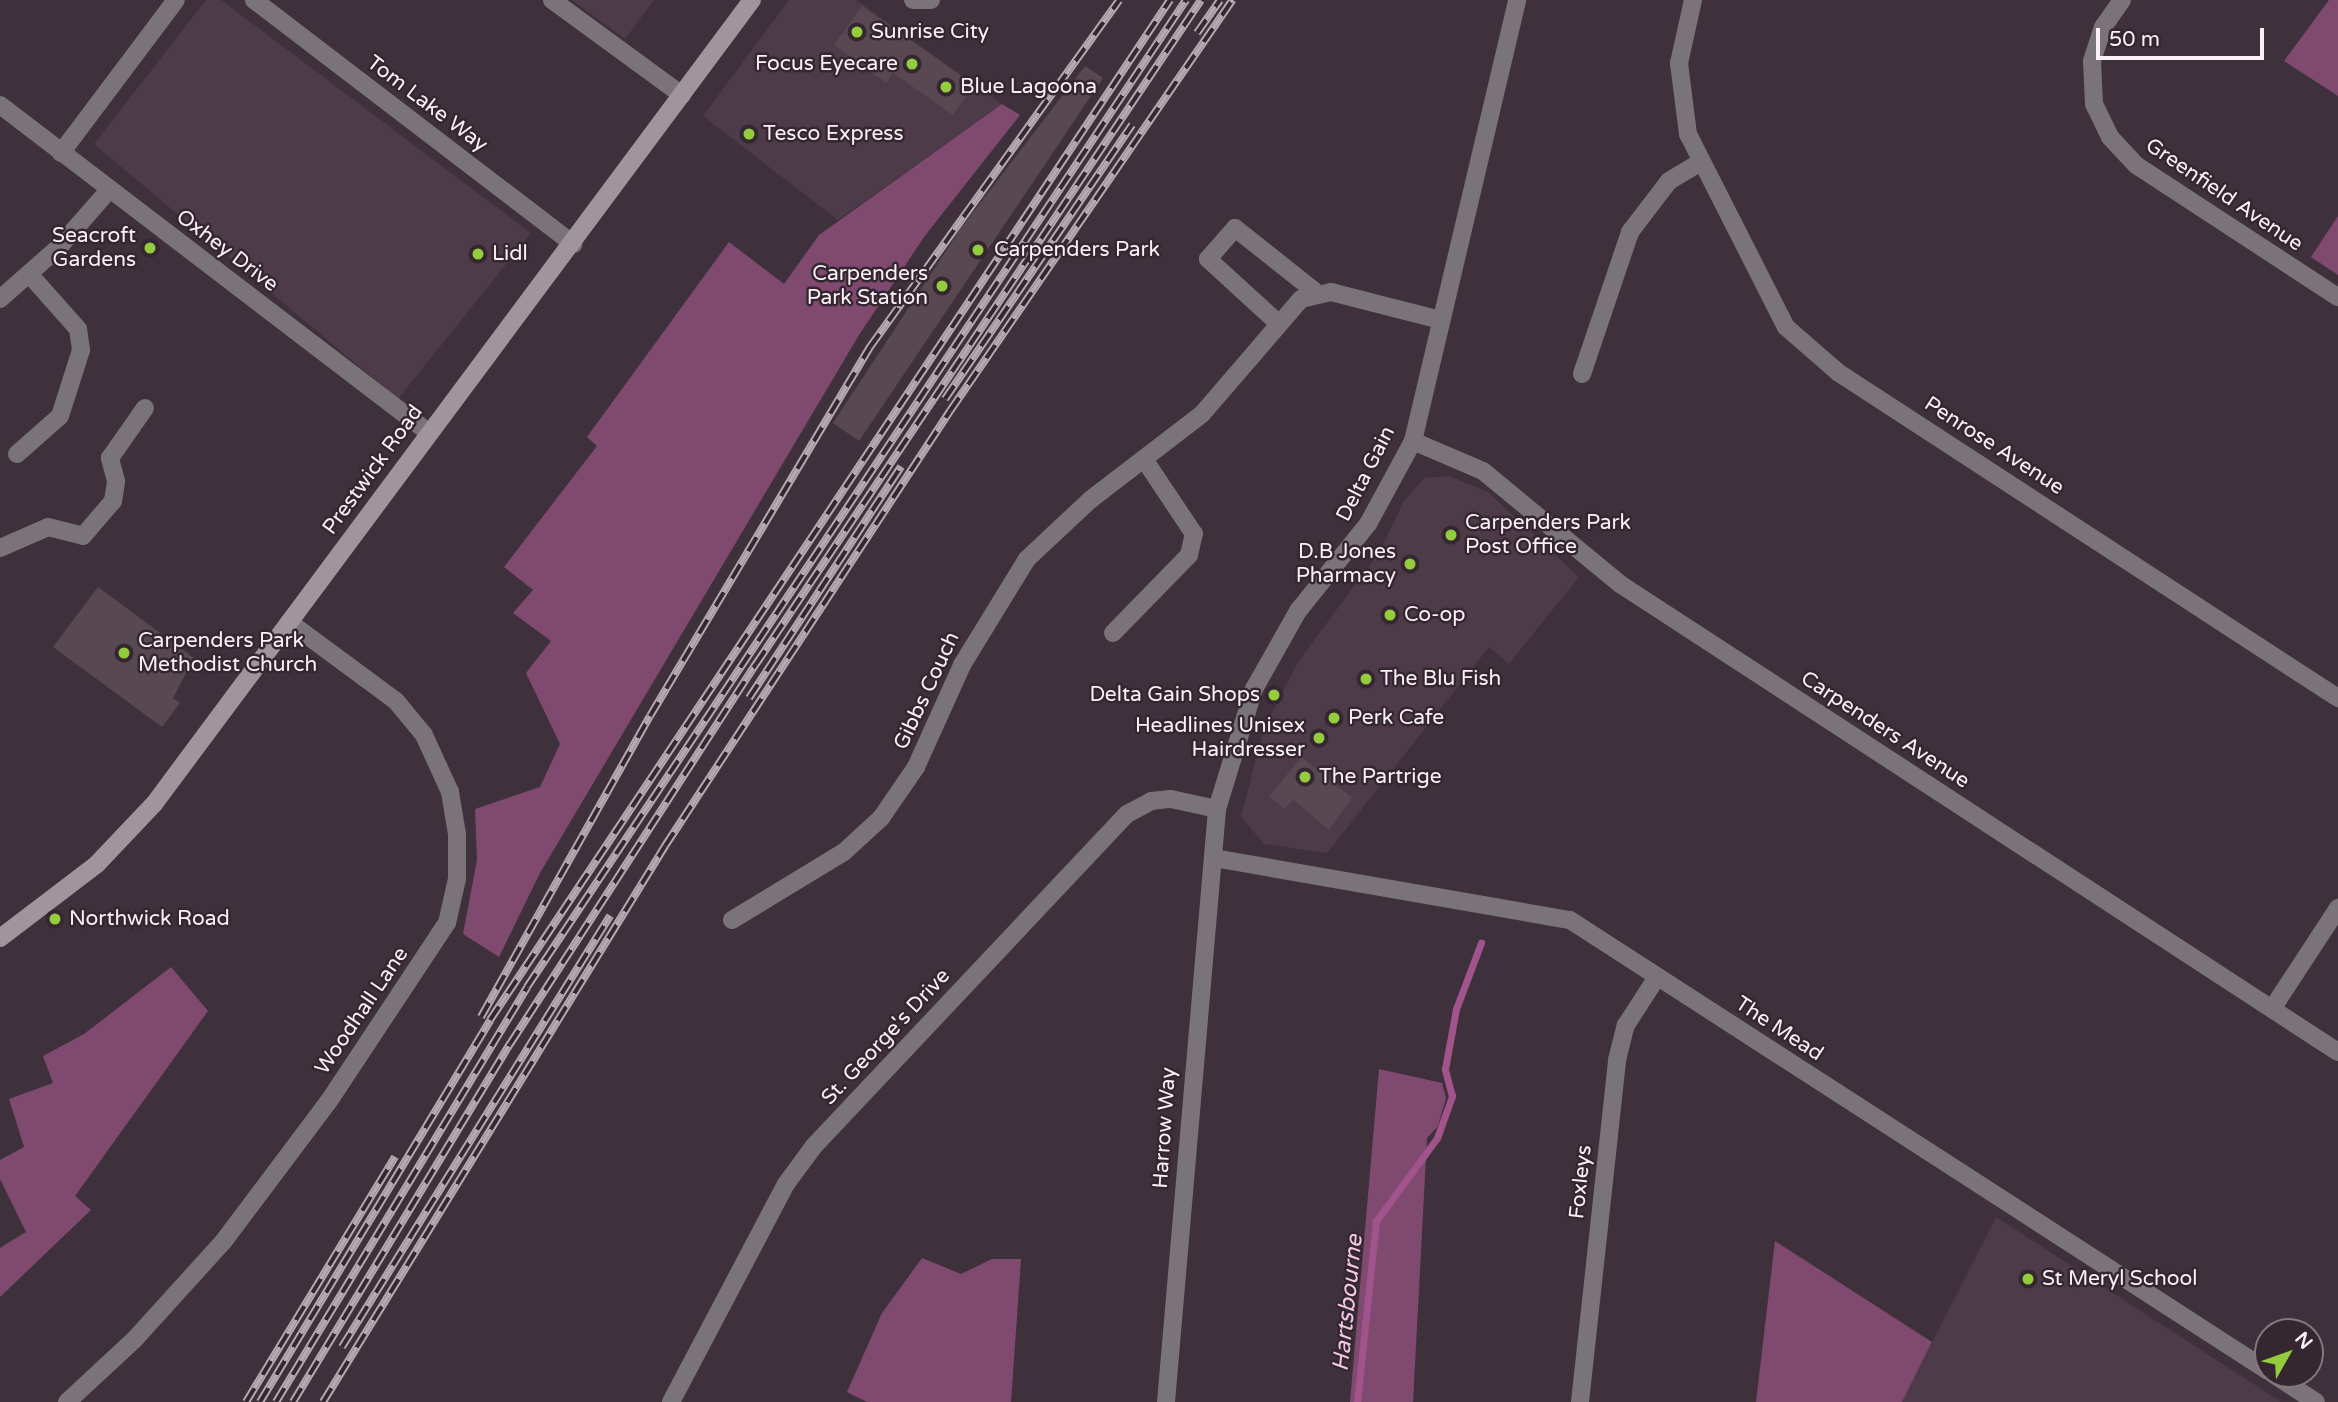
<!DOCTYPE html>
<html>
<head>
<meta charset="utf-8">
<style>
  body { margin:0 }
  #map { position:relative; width:2338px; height:1402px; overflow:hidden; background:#3f313b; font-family:"Varela Round",sans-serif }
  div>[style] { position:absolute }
  .built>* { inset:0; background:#4e3b49 }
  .green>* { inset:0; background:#804a70 }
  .stream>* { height:7px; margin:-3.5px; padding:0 3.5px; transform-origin:3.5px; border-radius:3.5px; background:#a1538b }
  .building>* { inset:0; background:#574852 }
  .minor>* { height:18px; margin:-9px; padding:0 9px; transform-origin:9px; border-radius:9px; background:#7a7378 }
  .tertiary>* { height:18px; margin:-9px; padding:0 9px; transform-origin:9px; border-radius:9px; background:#7a7378 }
  .secondary>* { height:18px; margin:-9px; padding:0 9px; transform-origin:9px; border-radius:9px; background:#a0959c }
  .rail>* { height:8px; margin-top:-4px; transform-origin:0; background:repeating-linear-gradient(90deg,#352730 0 16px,#b4a9b1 0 32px); box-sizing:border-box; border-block:2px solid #b4a9b1 }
  .dots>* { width:19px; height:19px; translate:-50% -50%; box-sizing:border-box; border:4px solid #352730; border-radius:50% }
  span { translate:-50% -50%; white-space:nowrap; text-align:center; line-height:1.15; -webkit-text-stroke:5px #352730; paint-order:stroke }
  .poi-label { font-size:21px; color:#faf1f7 }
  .left { translate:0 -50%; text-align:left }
  .right { translate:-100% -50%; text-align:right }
  .street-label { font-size:21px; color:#faf1f7 }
  .water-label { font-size:23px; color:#f4c8e5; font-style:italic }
  .north { position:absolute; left:2254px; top:1318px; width:70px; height:70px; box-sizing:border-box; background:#352730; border:2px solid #847880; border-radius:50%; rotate:50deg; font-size:19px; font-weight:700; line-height:28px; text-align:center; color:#faf1f7 }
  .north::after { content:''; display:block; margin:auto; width:24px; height:32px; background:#93cc3d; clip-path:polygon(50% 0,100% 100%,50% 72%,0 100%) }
  .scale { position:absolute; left:2096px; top:28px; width:168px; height:32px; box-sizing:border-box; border:4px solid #faf1f7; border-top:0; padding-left:9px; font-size:21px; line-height:24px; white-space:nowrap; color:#faf1f7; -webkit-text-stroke:5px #352730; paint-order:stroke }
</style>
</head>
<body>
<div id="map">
  <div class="built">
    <div style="clip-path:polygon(206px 0,221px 0,531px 233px,398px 399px,94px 144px)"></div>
    <div style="clip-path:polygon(572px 0,654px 0,625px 39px)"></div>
    <div style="clip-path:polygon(789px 0,856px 0,1002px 104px,838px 220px,703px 116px)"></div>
    <div style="clip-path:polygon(1449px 476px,1488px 492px,1579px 577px,1509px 664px,1489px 647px,1327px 853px,1264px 844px,1241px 817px,1264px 728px,1298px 662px,1380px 551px,1404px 501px,1424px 478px)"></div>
    <div style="clip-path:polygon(1996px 1217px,2281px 1402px,1902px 1402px)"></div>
  </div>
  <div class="green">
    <div style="clip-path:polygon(2329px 0,2338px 0,2338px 96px,2284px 61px)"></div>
    <div style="clip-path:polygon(1002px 104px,1020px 115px,924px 237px,859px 335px,540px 873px,499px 957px,463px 934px,477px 860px,475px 809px,540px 787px,560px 744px,526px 673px,551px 641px,513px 613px,533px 590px,504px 567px,597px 446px,587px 437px,729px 242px,784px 284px,819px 235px)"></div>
    <div style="clip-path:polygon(2338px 216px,2338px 275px,2311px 257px)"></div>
    <div style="clip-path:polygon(171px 967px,208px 1011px,75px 1196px,91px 1210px,0 1297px,0 1248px,26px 1232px,0 1179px,0 1160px,24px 1147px,9px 1099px,53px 1083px,43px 1056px,84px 1034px)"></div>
    <div style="clip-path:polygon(1379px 1069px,1442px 1083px,1446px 1098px,1438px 1126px,1427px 1138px,1413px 1402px,1350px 1402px)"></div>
    <div style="clip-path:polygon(1775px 1241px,1932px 1342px,1902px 1402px,1756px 1402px)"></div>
    <div style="clip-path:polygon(922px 1258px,961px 1274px,992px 1259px,1021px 1259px,1011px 1402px,867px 1402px,847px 1392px,882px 1313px)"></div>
  </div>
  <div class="stream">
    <div style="left:1357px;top:1402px;width:182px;rotate:-84deg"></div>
    <div style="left:1376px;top:1221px;width:103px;rotate:-53.7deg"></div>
    <div style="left:1437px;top:1138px;width:45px;rotate:-70.3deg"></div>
    <div style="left:1452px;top:1096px;width:28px;rotate:-105deg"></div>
    <div style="left:1445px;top:1069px;width:61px;rotate:-79.6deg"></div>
    <div style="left:1456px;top:1009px;width:71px;rotate:-69.3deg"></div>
  </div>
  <div class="building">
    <div style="clip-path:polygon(862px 6px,974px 85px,953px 115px,893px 73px,886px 83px,834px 45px)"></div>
    <div style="clip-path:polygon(1085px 66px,1103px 78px,859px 441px,833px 423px,961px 228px)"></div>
    <div style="clip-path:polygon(98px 587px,194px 658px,173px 698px,180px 703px,162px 727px,53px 647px)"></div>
    <div style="clip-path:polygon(1301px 757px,1352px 798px,1329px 830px,1293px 799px,1285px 809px,1269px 797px)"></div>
  </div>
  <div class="minor">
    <div style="left:254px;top:0;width:402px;rotate:37.4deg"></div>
    <div style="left:552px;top:0;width:161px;rotate:36.2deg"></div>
    <div style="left:913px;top:0;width:18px"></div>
    <div style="left:1693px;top:0;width:65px;rotate:102.5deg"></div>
    <div style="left:1679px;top:63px;width:72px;rotate:82.8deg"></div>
    <div style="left:1688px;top:134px;width:216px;rotate:63.1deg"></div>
    <div style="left:1786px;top:327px;width:70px;rotate:41deg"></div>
    <div style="left:1839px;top:373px;width:596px;rotate:33.08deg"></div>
    <div style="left:2122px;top:0;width:33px;rotate:125deg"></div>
    <div style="left:2103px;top:27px;width:36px;rotate:108deg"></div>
    <div style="left:2092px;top:61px;width:43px;rotate:87.3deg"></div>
    <div style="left:2094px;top:104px;width:37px;rotate:64deg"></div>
    <div style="left:2110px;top:137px;width:38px;rotate:47deg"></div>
    <div style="left:2136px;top:165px;width:241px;rotate:33.2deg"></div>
    <div style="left:61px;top:153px;width:191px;rotate:-53.1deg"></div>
    <div style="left:0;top:299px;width:79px;rotate:-41.4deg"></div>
    <div style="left:59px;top:247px;width:77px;rotate:-48.7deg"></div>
    <div style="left:1278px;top:323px;width:95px;rotate:-137.6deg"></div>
    <div style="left:1208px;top:259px;width:41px;rotate:-48.9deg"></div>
    <div style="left:1235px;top:228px;width:105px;rotate:38.4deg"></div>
    <div style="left:1582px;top:374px;width:150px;rotate:-71.3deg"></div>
    <div style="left:1630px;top:232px;width:64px;rotate:-52.6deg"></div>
    <div style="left:1669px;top:181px;width:37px;rotate:-31deg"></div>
    <div style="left:1413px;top:441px;width:76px;rotate:23.2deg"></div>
    <div style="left:1483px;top:471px;width:178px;rotate:39.5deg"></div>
    <div style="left:1620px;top:584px;width:857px;rotate:33.1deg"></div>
    <div style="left:17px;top:454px;width:57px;rotate:-41.5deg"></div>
    <div style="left:60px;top:416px;width:69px;rotate:-72.3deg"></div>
    <div style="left:81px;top:350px;width:21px;rotate:-98deg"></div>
    <div style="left:78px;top:329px;width:72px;rotate:-131.6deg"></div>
    <div style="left:0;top:548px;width:52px;rotate:-23.6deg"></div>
    <div style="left:48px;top:527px;width:36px;rotate:14deg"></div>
    <div style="left:83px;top:536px;width:46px;rotate:-49.4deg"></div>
    <div style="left:113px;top:501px;width:20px;rotate:-81deg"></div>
    <div style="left:116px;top:481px;width:24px;rotate:-105deg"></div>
    <div style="left:110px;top:458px;width:61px;rotate:-55deg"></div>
    <div style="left:1113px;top:633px;width:109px;rotate:-45.7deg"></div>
    <div style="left:1189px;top:555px;width:22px;rotate:-77deg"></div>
    <div style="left:1194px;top:534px;width:90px;rotate:-123.7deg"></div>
    <div style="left:1214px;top:858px;width:361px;rotate:9.9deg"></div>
    <div style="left:1570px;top:920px;width:831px;rotate:32.87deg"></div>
    <div style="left:732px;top:920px;width:131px;rotate:-31.3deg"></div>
    <div style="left:844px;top:852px;width:50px;rotate:-42.6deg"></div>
    <div style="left:881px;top:818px;width:62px;rotate:-55.5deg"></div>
    <div style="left:916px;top:767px;width:112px;rotate:-65.7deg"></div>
    <div style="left:962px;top:665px;width:124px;rotate:-58.5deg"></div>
    <div style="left:1027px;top:559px;width:86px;rotate:-43.1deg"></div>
    <div style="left:1090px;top:500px;width:141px;rotate:-37.5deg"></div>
    <div style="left:1202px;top:414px;width:152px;rotate:-49.3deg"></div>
    <div style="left:1301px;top:299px;width:31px;rotate:-13deg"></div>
    <div style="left:1331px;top:292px;width:114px;rotate:14.3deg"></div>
    <div style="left:2272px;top:1009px;width:121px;rotate:-56.8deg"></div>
    <div style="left:2273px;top:1374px;width:51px;rotate:33.1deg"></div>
    <div style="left:67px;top:1402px;width:91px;rotate:-42.8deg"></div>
    <div style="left:134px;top:1340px;width:132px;rotate:-47.8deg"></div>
    <div style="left:223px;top:1242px;width:176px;rotate:-53.1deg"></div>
    <div style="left:329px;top:1101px;width:214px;rotate:-56.5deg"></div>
    <div style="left:447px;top:923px;width:45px;rotate:-77.2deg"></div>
    <div style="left:457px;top:879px;width:45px;rotate:-90deg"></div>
    <div style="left:457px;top:834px;width:43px;rotate:-99.5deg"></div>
    <div style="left:450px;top:792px;width:63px;rotate:-114.5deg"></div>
    <div style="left:424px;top:735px;width:44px;rotate:-129.5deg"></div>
    <div style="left:396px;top:701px;width:133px;rotate:-143.6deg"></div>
    <div style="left:671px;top:1402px;width:246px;rotate:-62.2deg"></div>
    <div style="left:786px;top:1184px;width:47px;rotate:-53.6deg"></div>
    <div style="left:814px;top:1146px;width:456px;rotate:-46.7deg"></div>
    <div style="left:1127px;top:814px;width:27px;rotate:-28deg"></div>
    <div style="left:1151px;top:801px;width:20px;rotate:-6deg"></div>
    <div style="left:1171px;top:799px;width:47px;rotate:12.3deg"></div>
    <div style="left:1166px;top:1402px;width:595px;rotate:-85.08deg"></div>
    <div style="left:1217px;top:809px;width:126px;rotate:-72.9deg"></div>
    <div style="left:1254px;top:689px;width:90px;rotate:-60.6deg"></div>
    <div style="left:1298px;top:611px;width:112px;rotate:-51.2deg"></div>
    <div style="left:1368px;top:524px;width:94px;rotate:-61.5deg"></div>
    <div style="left:1413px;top:441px;width:453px;rotate:-76.7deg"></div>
    <div style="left:1580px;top:1402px;width:344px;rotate:-83.8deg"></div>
    <div style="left:1617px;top:1060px;width:36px;rotate:-76deg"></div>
    <div style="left:1626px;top:1025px;width:57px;rotate:-57.1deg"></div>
  </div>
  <div class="tertiary">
    <div style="left:0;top:105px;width:539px;rotate:37.38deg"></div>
  </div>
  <div class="secondary">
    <div style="left:0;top:938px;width:122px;rotate:-37.3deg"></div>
    <div style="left:97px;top:864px;width:83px;rotate:-46.5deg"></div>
    <div style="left:154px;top:804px;width:1002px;rotate:-53.36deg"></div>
  </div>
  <div class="rail">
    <div style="left:1197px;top:33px;width:40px;rotate:-55.1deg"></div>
    <div style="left:945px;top:399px;width:332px;rotate:-55.7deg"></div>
    <div style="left:749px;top:698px;width:277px;rotate:-56.7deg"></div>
    <div style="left:481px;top:1017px;width:345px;rotate:-60.7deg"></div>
    <div style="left:650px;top:716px;width:430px;rotate:-59.2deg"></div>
    <div style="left:870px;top:347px;width:427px;rotate:-54.3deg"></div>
    <div style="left:342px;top:1347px;width:508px;rotate:-58.13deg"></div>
    <div style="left:246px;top:1402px;width:287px;rotate:-58.7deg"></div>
    <div style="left:260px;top:1402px;width:446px;rotate:-58.9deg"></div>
    <div style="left:490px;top:1020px;width:1226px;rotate:-56.31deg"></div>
    <div style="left:276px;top:1402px;width:485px;rotate:-58.8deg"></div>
    <div style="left:527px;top:987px;width:1187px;rotate:-56.27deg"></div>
    <div style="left:293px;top:1402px;width:419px;rotate:-58.8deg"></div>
    <div style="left:510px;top:1044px;width:453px;rotate:-57.1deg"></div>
    <div style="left:756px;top:664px;width:799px;rotate:-56.17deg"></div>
    <div style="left:323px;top:1402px;width:653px;rotate:-58.4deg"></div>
    <div style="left:665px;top:846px;width:520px;rotate:-56.77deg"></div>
    <div style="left:950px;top:411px;width:499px;rotate:-55.5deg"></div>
  </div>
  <div class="dots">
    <div style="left:857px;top:32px;background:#93cc3d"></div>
    <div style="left:912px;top:64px;background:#93cc3d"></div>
    <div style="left:946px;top:87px;background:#93cc3d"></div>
    <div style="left:749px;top:134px;background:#93cc3d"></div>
    <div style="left:150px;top:248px;background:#93cc3d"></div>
    <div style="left:978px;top:250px;background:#93cc3d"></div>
    <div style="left:478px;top:254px;background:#93cc3d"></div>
    <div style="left:942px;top:286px;background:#93cc3d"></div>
    <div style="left:1451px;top:535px;background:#93cc3d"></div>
    <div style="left:1410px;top:564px;background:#93cc3d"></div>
    <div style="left:1390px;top:615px;background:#93cc3d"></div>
    <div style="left:124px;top:653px;background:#93cc3d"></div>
    <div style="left:1366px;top:679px;background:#93cc3d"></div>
    <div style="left:1274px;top:695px;background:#93cc3d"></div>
    <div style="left:1334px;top:718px;background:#93cc3d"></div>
    <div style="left:1319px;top:738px;background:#93cc3d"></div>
    <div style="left:1305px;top:777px;background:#93cc3d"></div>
    <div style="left:55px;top:919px;background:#93cc3d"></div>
    <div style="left:2028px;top:1279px;background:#93cc3d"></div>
  </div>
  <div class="poi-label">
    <span class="left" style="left:871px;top:32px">Sunrise City</span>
    <span class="right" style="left:898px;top:64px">Focus Eyecare</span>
    <span class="left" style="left:960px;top:87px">Blue Lagoona</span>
    <span class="left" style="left:763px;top:134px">Tesco Express</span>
    <span class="right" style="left:136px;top:248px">Seacroft<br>Gardens</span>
    <span class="left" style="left:994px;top:250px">Carpenders Park</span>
    <span class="left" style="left:492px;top:254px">Lidl</span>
    <span class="right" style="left:928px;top:286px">Carpenders<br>Park Station</span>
    <span class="left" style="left:1465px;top:535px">Carpenders Park<br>Post Office</span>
    <span class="right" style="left:1396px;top:564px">D.B Jones<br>Pharmacy</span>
    <span class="left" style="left:1404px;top:615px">Co-op</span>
    <span class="left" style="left:138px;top:653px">Carpenders Park<br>Methodist Church</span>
    <span class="left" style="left:1380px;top:679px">The Blu Fish</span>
    <span class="right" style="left:1260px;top:695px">Delta Gain Shops</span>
    <span class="left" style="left:1348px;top:718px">Perk Cafe</span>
    <span class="right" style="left:1305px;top:738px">Headlines Unisex<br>Hairdresser</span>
    <span class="left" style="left:1319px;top:777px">The Partrige</span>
    <span class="left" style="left:69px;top:919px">Northwick Road</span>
    <span class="left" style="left:2042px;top:1279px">St Meryl School</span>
  </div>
  <div class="street-label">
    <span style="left:427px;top:104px;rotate:37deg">Tom Lake Way</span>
    <span style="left:2224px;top:195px;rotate:34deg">Greenfield Avenue</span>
    <span style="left:227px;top:251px;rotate:37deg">Oxhey Drive</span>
    <span style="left:1994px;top:446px;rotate:33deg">Penrose Avenue</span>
    <span style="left:373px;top:470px;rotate:-54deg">Prestwick Road</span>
    <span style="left:1366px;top:474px;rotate:-63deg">Delta Gain</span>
    <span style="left:927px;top:691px;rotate:-65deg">Gibbs Couch</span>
    <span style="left:1885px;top:730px;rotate:33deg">Carpenders Avenue</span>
    <span style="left:362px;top:1011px;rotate:-56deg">Woodhall Lane</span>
    <span style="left:1779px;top:1029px;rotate:33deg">The Mead</span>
    <span style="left:886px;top:1037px;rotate:-47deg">St. George's Drive</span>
    <span style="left:1165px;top:1128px;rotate:-86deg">Harrow Way</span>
    <span style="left:1581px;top:1182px;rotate:-84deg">Foxleys</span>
  </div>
  <div class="water-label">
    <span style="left:1348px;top:1303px;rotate:-84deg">Hartsbourne</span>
  </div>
  <div class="north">N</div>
  <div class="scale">50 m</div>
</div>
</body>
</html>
